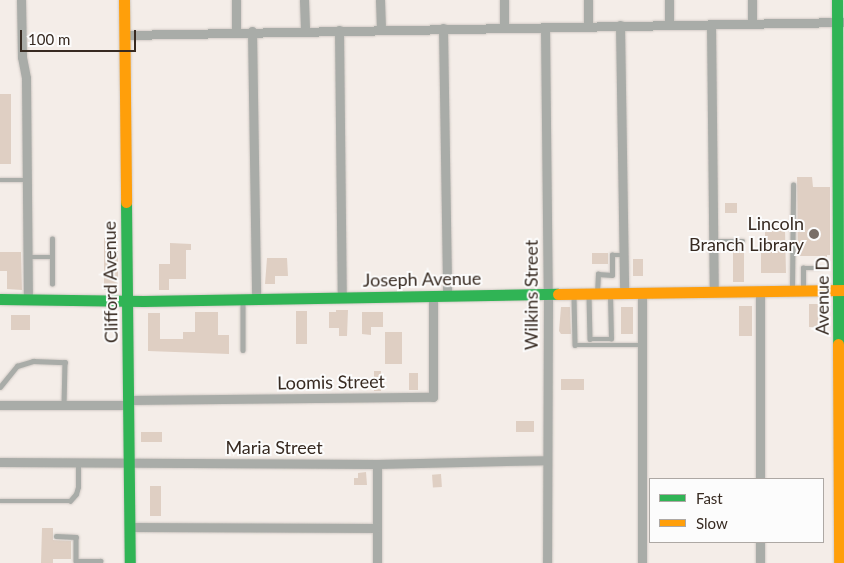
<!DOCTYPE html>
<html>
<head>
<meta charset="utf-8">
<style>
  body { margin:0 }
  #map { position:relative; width:844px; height:563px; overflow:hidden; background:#f4ede8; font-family:Lato,sans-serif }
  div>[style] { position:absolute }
  .building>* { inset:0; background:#dfcfc3; transform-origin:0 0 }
  .roads { filter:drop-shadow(0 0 1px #d1cac5) drop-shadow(0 0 1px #d1cac5) }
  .lane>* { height:4.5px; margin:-2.25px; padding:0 2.25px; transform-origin:2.25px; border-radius:2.25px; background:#a9aca8 }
  .street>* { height:9px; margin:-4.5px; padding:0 4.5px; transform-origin:4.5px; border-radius:4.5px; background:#a9aca8 }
  .fast>* { height:11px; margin:-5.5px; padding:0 5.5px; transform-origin:5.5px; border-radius:5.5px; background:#30b455 }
  .slow>* { height:11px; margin:-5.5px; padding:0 5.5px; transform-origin:5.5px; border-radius:5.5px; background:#ff9f0a }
  .dots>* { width:14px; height:14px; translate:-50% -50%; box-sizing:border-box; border:2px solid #fcfcfc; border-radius:50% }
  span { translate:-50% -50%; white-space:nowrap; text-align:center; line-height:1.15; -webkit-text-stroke:4px #fcfcfc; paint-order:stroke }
  .poi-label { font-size:18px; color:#372a21 }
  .right { translate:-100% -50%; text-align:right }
  .street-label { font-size:18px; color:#372a21 }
  .legend { position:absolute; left:649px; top:478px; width:175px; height:65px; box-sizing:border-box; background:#fcfcfc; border:1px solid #ada8a4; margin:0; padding:6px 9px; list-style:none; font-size:15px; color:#372a21 }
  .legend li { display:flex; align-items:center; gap:10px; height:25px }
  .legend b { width:25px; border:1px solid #ada8a4 }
  .scale { position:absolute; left:20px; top:30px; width:116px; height:22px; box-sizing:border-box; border:2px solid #372a21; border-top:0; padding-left:6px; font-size:15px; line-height:18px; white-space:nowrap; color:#372a21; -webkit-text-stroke:4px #fcfcfc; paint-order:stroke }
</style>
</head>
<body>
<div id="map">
  <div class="building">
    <div style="left:0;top:94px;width:11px;height:70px"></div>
    <div style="clip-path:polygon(797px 177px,812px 177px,813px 187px,830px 187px,830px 255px,827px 255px,827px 263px,819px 256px,798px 256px)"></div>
    <div style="left:725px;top:203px;width:12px;height:10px"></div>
    <div style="clip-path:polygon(765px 230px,785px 230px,786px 273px,761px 273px,761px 239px,765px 239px)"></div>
    <div style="left:104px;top:238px;width:14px;height:52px"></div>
    <div style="clip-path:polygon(170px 243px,191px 244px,191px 250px,186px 250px,186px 279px,169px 279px,169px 290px,159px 290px,159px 264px,170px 264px)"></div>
    <div style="left:733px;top:245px;width:11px;height:37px"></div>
    <div style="clip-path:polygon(0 252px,21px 252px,22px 290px,7px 289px,7px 271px,0 271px)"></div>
    <div style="left:592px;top:253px;width:16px;height:11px"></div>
    <div style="clip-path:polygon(267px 258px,287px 258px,288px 276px,275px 276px,275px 284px,265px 284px)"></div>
    <div style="left:633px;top:259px;width:10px;height:17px"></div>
    <div style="left:818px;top:304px;width:23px;height:9px;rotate:90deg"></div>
    <div style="left:739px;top:306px;width:13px;height:30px"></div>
    <div style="clip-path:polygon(561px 307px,570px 307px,571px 334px,561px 334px,559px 331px)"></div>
    <div style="left:621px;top:307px;width:12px;height:27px"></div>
    <div style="clip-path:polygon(336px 310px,348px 310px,347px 336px,339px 336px,339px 328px,329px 328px,329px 312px,336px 312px)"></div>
    <div style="left:296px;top:311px;width:11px;height:33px"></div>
    <div style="clip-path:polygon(195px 312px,218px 312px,218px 335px,229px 335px,229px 354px,148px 351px,148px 313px,160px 313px,160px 339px,183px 339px,183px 332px,195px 332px)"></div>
    <div style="clip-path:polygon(362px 312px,383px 312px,383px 327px,371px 327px,371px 335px,362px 334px)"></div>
    <div style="left:11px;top:315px;width:19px;height:15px"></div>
    <div style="left:385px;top:332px;width:17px;height:32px"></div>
    <div style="left:374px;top:371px;width:7px;height:20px"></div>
    <div style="left:409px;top:373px;width:9px;height:17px"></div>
    <div style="left:584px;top:379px;width:11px;height:23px;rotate:90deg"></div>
    <div style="left:516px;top:421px;width:18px;height:11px"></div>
    <div style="left:141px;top:432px;width:21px;height:10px"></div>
    <div style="clip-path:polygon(366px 472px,367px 485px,354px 485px,354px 478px,358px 478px,358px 473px)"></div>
    <div style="left:441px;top:474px;width:13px;height:9px;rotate:86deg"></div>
    <div style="left:150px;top:486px;width:11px;height:30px"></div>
    <div style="clip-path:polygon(42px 528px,53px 528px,53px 540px,71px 541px,71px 559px,53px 559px,53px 563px,41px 563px)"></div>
  </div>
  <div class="roads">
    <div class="lane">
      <div style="left:0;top:180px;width:27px"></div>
      <div style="left:713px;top:241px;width:30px"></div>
      <div style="left:28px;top:257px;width:24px"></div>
      <div style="left:52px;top:284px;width:45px;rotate:-90deg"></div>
      <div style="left:792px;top:289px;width:104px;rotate:-89.4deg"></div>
      <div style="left:803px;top:289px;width:21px;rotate:-90deg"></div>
      <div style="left:803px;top:268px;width:17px"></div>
      <div style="left:597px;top:293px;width:19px;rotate:-87deg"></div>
      <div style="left:598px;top:274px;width:14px;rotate:4deg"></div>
      <div style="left:612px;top:275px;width:20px;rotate:-90deg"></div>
      <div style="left:612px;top:255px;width:11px"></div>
      <div style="left:589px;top:295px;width:44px;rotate:88.7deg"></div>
      <div style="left:590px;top:339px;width:21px"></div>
      <div style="left:611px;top:339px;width:43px;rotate:-91.3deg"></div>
      <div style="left:574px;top:296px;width:49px;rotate:88.8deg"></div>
      <div style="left:575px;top:345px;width:67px"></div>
      <div style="left:243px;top:300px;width:50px;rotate:90deg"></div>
      <div style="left:0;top:387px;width:27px;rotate:-51deg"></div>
      <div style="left:17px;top:366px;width:17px;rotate:-17deg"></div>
      <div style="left:33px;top:361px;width:32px;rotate:2deg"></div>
      <div style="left:65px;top:362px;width:43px;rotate:91.3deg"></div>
      <div style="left:0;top:501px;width:70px"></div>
      <div style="left:70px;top:501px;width:9px;rotate:-49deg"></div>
      <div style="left:76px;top:494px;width:7px;rotate:-74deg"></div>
      <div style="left:78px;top:487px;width:25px;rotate:-90deg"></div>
      <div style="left:56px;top:536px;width:20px;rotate:3deg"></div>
      <div style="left:76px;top:537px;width:24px;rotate:90deg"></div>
      <div style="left:76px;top:561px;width:25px"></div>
      <div style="left:101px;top:561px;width:2px;rotate:117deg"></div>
    </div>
    <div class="street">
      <div style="left:21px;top:0;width:57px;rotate:89deg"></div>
      <div style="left:22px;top:57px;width:21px;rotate:79deg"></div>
      <div style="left:26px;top:78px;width:222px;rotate:89.5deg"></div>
      <div style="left:236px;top:0;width:31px;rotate:90deg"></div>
      <div style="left:304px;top:0;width:30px;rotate:88deg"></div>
      <div style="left:380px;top:0;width:29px;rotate:88deg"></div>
      <div style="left:504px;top:0;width:27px;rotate:90deg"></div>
      <div style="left:588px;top:0;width:26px;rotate:90deg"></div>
      <div style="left:669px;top:0;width:25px;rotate:90deg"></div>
      <div style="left:752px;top:0;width:23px;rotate:90deg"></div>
      <div style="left:711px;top:24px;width:268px;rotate:89.4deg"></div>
      <div style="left:620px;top:25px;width:269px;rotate:89.1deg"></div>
      <div style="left:545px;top:27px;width:268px;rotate:89.4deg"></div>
      <div style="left:548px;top:295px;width:268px;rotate:90.2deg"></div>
      <div style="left:443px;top:28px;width:268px;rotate:89.1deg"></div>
      <div style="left:339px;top:30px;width:268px;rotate:89.4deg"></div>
      <div style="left:252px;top:31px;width:268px;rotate:89.1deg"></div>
      <div style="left:124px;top:35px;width:720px;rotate:-1.03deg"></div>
      <div style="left:760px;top:291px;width:188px;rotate:90deg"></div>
      <div style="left:642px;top:294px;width:269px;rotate:90deg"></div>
      <div style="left:129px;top:400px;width:304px;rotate:-0.6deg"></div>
      <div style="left:433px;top:397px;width:101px;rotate:-90deg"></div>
      <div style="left:0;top:405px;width:129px"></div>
      <div style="left:0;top:462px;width:377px;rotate:0.3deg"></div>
      <div style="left:377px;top:464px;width:170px;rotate:-1.3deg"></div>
      <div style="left:377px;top:464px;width:99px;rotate:90deg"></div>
      <div style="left:130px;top:527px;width:247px;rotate:0.2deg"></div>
      <div style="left:760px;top:542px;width:21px;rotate:90deg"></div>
    </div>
    <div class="fast">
      <div style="left:837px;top:0;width:344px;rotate:89.8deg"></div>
      <div style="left:126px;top:202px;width:361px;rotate:89.4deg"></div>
      <div style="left:0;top:299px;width:143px;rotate:0.8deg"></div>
      <div style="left:143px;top:301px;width:415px;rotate:-1deg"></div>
    </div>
    <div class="slow">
      <div style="left:124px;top:0;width:202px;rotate:89.4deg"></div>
      <div style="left:558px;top:294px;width:286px;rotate:-0.8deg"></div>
      <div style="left:838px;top:344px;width:219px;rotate:89.7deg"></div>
    </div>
  </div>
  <div class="dots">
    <div style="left:814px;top:234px;background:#796e67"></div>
  </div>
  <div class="poi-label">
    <span class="right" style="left:804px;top:234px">Lincoln<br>Branch Library</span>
  </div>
  <div class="street-label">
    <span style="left:422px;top:279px;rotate:-1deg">Joseph Avenue</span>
    <span style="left:110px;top:282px;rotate:-91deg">Clifford Avenue</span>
    <span style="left:531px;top:295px;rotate:-90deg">Wilkins Street</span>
    <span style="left:822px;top:296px;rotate:-90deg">Avenue D</span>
    <span style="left:331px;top:382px;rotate:-1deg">Loomis Street</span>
    <span style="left:274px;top:447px">Maria Street</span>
  </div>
  <ul class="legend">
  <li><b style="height:6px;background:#30b455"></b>Fast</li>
  <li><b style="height:6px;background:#ff9f0a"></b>Slow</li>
  </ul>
  <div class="scale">100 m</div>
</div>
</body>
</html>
